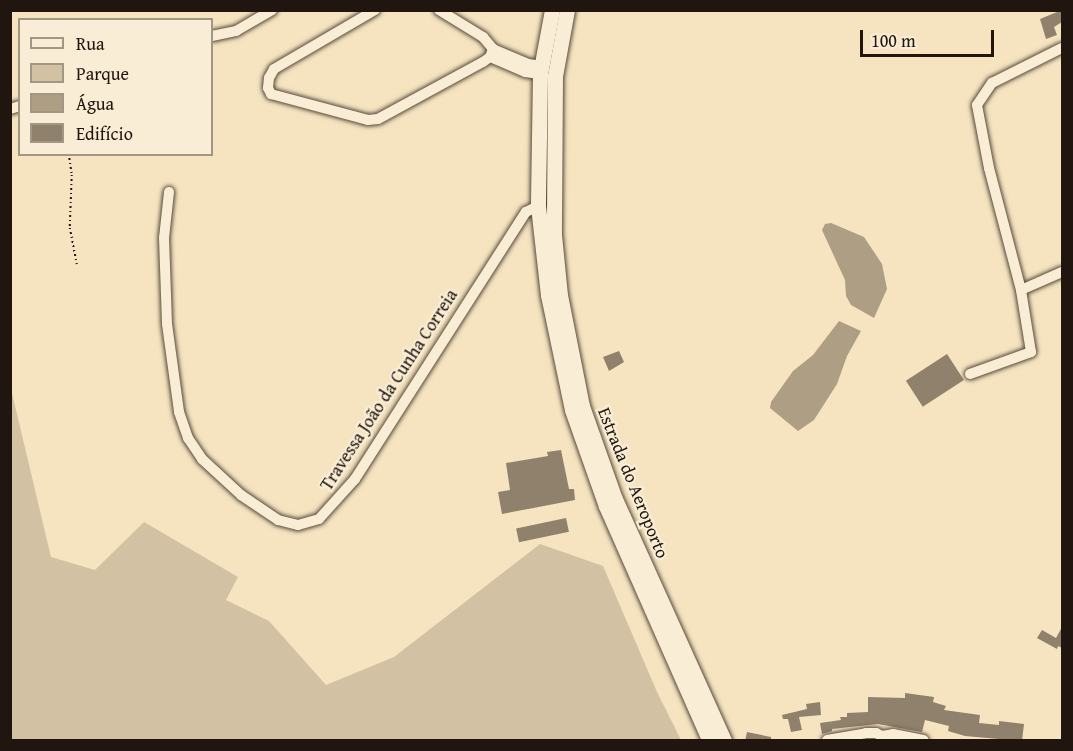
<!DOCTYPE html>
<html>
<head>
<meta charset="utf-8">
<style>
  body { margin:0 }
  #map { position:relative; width:1073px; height:751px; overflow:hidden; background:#f6e4c0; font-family:"Gentium Book Plus",serif }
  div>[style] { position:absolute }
  .green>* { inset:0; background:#d2c1a2 }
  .water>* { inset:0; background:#ad9e84 }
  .building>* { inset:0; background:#8f816b; transform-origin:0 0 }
  .path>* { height:1.5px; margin-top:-0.75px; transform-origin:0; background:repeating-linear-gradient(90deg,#20160f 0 1.5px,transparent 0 4.5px) }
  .roads { filter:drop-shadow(0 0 2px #564a3b) drop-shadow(0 0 2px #564a3b) }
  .minor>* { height:10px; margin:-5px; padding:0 5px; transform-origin:5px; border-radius:5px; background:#f9edd6 }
  .secondary>* { height:15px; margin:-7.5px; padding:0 7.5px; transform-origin:7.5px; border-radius:7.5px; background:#f9edd6 }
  span { translate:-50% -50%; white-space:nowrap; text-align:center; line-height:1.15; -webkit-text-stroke:4.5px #f9edd6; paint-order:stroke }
  .street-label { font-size:18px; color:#20160f }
  .frame { position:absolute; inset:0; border:12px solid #20160f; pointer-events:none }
  .legend { position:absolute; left:18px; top:18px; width:195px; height:138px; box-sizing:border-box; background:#f9edd6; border:2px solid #a29786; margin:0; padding:8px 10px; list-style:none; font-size:18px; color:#20160f }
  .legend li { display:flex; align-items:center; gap:12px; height:30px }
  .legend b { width:30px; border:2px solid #a29786 }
  .scale { position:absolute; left:860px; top:30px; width:134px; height:27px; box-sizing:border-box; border:3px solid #20160f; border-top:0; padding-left:8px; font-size:18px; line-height:21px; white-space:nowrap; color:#20160f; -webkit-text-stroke:4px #f9edd6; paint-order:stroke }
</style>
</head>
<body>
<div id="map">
  <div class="green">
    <div style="clip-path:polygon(11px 389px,51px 557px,95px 570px,144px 522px,238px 577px,226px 600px,269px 621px,326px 685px,394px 657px,540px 544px,603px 566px,657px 692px,681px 740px,11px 740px)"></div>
  </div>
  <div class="water">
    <div style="clip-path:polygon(831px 223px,864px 237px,882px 264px,887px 289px,874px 318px,851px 305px,846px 296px,845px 280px,822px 230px,825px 224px)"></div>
    <div style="clip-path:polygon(839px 321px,861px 331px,847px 356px,837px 384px,814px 420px,798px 431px,770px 408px,771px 402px,793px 371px,813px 355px)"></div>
  </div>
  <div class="building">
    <div style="clip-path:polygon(1062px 10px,1062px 22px,1054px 27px,1057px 35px,1046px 39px,1040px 19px)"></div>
    <div style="clip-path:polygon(619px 351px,624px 362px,609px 371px,603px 357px)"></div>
    <div style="left:947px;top:354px;width:31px;height:49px;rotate:57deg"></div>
    <div style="clip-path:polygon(561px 450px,569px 489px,574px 489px,575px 500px,502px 514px,498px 492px,510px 490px,506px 463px,548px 456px,547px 452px)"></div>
    <div style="left:566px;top:518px;width:14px;height:51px;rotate:78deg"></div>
    <div style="clip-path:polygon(1062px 627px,1062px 648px,1058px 646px,1057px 649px,1037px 638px,1042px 630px,1056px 638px)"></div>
    <div style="clip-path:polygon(905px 693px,934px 697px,933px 702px,946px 706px,944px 710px,980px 715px,979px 723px,999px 725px,999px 721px,1024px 724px,1022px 741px,965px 736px,948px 731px,949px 726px,925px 720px,922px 732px,878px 724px,832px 729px,832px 731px,822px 734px,820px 723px,841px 720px,840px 717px,847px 717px,847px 713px,868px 712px,868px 697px,905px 698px)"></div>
    <div style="clip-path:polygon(820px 702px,821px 715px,799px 717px,802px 730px,791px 732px,788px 719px,783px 719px,782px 715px,807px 709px,806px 704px)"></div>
    <div style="clip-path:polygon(747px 732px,771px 737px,771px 741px,745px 741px)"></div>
  </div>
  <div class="path">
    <div style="left:69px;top:154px;width:21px;rotate:82deg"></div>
    <div style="left:72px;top:175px;width:53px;rotate:92.2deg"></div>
    <div style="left:70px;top:228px;width:37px;rotate:79deg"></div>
  </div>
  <div class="roads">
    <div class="minor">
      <div style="left:375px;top:10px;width:117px;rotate:149.7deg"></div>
      <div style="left:274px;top:69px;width:10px;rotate:119deg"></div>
      <div style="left:269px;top:78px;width:10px;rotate:96deg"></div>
      <div style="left:268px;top:88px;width:7px;rotate:63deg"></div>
      <div style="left:271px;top:94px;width:100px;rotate:15deg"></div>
      <div style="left:368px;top:120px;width:10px;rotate:-6deg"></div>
      <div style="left:378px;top:119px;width:119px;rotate:-28.5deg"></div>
      <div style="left:483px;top:62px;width:9px;rotate:-36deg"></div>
      <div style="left:490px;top:57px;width:9px;rotate:-69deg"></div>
      <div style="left:439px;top:10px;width:52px;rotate:31.5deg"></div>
      <div style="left:483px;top:37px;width:16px;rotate:50deg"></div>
      <div style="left:493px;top:49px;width:38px;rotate:23deg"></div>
      <div style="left:528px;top:64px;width:14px;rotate:8deg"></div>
      <div style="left:212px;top:36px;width:25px;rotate:-12deg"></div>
      <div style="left:236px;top:31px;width:42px;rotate:-30.3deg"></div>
      <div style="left:490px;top:57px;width:38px;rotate:23deg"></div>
      <div style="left:525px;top:72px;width:15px;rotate:8deg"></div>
      <div style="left:10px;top:109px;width:10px;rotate:-17deg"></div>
      <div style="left:169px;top:192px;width:46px;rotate:96.2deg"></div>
      <div style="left:164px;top:238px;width:86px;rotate:88deg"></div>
      <div style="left:167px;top:324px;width:89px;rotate:82.2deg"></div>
      <div style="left:179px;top:412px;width:28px;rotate:71deg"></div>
      <div style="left:188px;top:438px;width:25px;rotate:56deg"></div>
      <div style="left:202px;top:459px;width:53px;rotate:42.7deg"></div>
      <div style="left:241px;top:495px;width:45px;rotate:34deg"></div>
      <div style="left:278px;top:520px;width:21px;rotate:14deg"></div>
      <div style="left:298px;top:525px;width:22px;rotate:-16deg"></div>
      <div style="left:319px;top:519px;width:54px;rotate:-48deg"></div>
      <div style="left:355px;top:479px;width:317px;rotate:-57.4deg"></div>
      <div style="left:526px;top:212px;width:13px;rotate:-27deg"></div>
      <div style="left:1021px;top:290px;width:45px;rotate:-23.7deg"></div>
      <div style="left:970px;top:374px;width:65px;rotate:-19.8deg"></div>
      <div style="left:1031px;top:352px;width:63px;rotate:-99.2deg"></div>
      <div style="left:1021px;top:290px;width:126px;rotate:-104.7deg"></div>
      <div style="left:989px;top:168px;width:64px;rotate:-100.8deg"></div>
      <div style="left:977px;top:105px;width:27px;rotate:-56deg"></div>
      <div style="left:992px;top:83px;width:78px;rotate:-26.6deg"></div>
      <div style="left:882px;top:736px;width:11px;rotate:-10deg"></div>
      <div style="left:893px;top:734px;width:31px;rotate:11deg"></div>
      <div style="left:827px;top:740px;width:40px;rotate:-10deg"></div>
      <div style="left:866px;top:733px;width:10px"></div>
      <div style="left:876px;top:733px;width:7px;rotate:27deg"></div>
    </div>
    <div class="secondary">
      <div style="left:552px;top:10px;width:65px;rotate:100.6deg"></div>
      <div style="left:540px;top:74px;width:132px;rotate:90.9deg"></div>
      <div style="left:538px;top:206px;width:90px;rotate:83.6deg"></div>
      <div style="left:548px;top:295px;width:117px;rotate:78.2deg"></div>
      <div style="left:572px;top:410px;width:102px;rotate:70.5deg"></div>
      <div style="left:606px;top:506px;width:256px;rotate:66.2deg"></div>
      <div style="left:567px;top:10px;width:67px;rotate:100.3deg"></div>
      <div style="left:555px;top:76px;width:159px;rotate:90.4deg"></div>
      <div style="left:554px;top:235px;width:60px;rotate:84.3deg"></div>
      <div style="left:560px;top:295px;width:113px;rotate:78.8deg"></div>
      <div style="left:582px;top:406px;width:99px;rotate:70.5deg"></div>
      <div style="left:615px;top:499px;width:265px;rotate:65.7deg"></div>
    </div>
  </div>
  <div class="street-label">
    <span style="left:389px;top:390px;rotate:-57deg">Travessa João da Cunha Correia</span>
    <span style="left:633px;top:483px;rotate:68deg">Estrada do Aeroporto</span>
  </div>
  <div class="frame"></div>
  <ul class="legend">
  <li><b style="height:8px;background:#f9edd6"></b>Rua</li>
  <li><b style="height:16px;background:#d2c1a2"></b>Parque</li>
  <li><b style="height:16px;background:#ad9e84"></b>Água</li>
  <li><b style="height:16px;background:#8f816b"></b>Edifício</li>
  </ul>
  <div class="scale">100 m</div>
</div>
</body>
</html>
